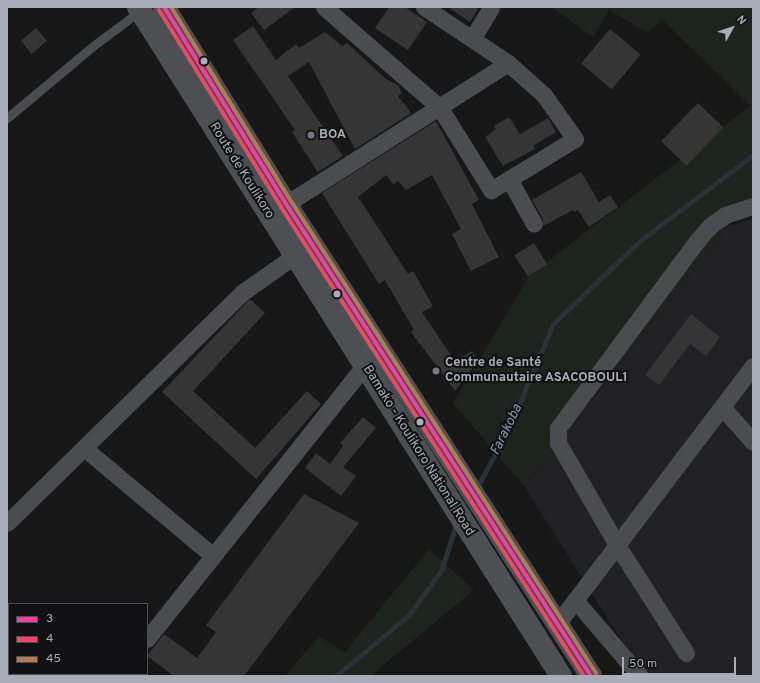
<!DOCTYPE html>
<html>
<head>
<meta charset="utf-8">
<style>
  body { margin:0 }
  #map { position:relative; width:760px; height:683px; overflow:hidden; background:#171717; font-family:Overpass,sans-serif }
  div>[style] { position:absolute }
  .built>* { inset:0; background:#212123 }
  .green>* { inset:0; background:#1d241e }
  .stream>* { height:4.5px; margin:-2.25px; padding:0 2.25px; transform-origin:2.25px; border-radius:2.25px; background:#2a3239 }
  .building>* { inset:0; background:#353536; transform-origin:0 0 }
  .lane>* { height:9px; margin:-4.5px; padding:0 4.5px; transform-origin:4.5px; border-radius:4.5px; background:#4b4c50 }
  .street>* { height:17px; margin:-8.5px; padding:0 8.5px; transform-origin:8.5px; border-radius:8.5px; background:#4b4c50 }
  .primary>* { height:22px; margin:-11px; padding:0 11px; transform-origin:11px; border-radius:11px; background:#4d4f52 }
  .bus-1>* { height:4px; margin:-2px; padding:0 2px; transform-origin:2px; border-radius:2px; background:#f240a1 }
  .bus-2>* { height:4px; margin:-2px; padding:0 2px; transform-origin:2px; border-radius:2px; background:#f34667 }
  .bus-3>* { height:4px; margin:-2px; padding:0 2px; transform-origin:2px; border-radius:2px; background:#b07c57 }
  .dots>* { width:11px; height:11px; translate:-50% -50%; box-sizing:border-box; border:2px solid #111113; border-radius:50% }
  span { translate:-50% -50%; white-space:nowrap; text-align:center; line-height:1.15; -webkit-text-stroke:4px #111113; paint-order:stroke }
  .poi-label { font-size:13px; color:#a8adb8; font-weight:700 }
  .left { translate:0 -50%; text-align:left }
  .street-label { font-size:13px; color:#a8adb8 }
  .water-label { font-size:14px; color:#7f9bb3; font-style:italic }
  .frame { position:absolute; inset:0; border:8px solid #a8adb8; pointer-events:none }
  .legend { position:absolute; left:8px; top:603px; width:140px; height:72px; box-sizing:border-box; background:#111113; border:1px solid #4d4f55; margin:0; padding:5px 7px; list-style:none; font-size:12px; color:#a8adb8 }
  .legend li { display:flex; align-items:center; gap:8px; height:20px }
  .legend b { width:20px; border:1px solid #4d4f55 }
  .north { position:absolute; left:712px; top:8px; width:40px; height:40px; -webkit-text-stroke:3px #111113; paint-order:stroke; rotate:50deg; font-size:11px; font-weight:700; line-height:16px; text-align:center; color:#a8adb8 }
  .north::after { content:''; display:block; margin:auto; width:14px; height:18px; background:#a8adb8; clip-path:polygon(50% 0,100% 100%,50% 72%,0 100%) }
  .scale { position:absolute; left:622px; top:657px; width:114px; height:18px; box-sizing:border-box; border:2px solid #a8adb8; border-top:0; padding-left:5px; font-size:12px; line-height:14px; white-space:nowrap; color:#a8adb8; -webkit-text-stroke:3px #111113; paint-order:stroke }
</style>
</head>
<body>
<div id="map">
  <div class="built">
    <div style="clip-path:polygon(753px 220px,753px 676px,644px 676px,524px 486px,728px 226px)"></div>
  </div>
  <div class="green">
    <div style="clip-path:polygon(552px 7px,753px 7px,753px 204px,728px 226px,524px 486px,453px 403px,530px 275px,750px 106px,662px 19px,648px 33px,609px 10px,593px 37px)"></div>
    <div style="clip-path:polygon(429px 549px,474px 590px,370px 676px,285px 676px,319px 636px,345px 652px)"></div>
  </div>
  <div class="stream">
    <div style="left:477px;top:487px;width:64px;rotate:-61deg"></div>
    <div style="left:508px;top:431px;width:116px;rotate:-67.2deg"></div>
    <div style="left:553px;top:324px;width:122px;rotate:-43.7deg"></div>
    <div style="left:641px;top:240px;width:141px;rotate:-37.2deg"></div>
    <div style="left:336px;top:676px;width:95px;rotate:-39.9deg"></div>
    <div style="left:409px;top:615px;width:54px;rotate:-54deg"></div>
    <div style="left:441px;top:571px;width:48px;rotate:-71.9deg"></div>
  </div>
  <div class="building">
    <div style="clip-path:polygon(259px 7px,295px 7px,264px 30px,251px 13px)"></div>
    <div style="clip-path:polygon(389px 7px,405px 7px,427px 22px,408px 50px,375px 28px)"></div>
    <div style="clip-path:polygon(448px 7px,479px 7px,470px 22px)"></div>
    <div style="clip-path:polygon(253px 26px,276px 60px,296px 44px,299px 48px,325px 32px,342px 46px,347px 43px,386px 79px,398px 85px,402px 93px,398px 96px,411px 113px,355px 149px,309px 62px,288px 76px,343px 156px,318px 172px,292px 132px,295px 130px,233px 40px)"></div>
    <div style="left:36px;top:28px;width:17px;height:20px;rotate:50deg"></div>
    <div style="left:610px;top:29px;width:40px;height:45px;rotate:40deg"></div>
    <div style="left:698px;top:103px;width:35px;height:53px;rotate:44deg"></div>
    <div style="clip-path:polygon(509px 117px,520px 134px,548px 118px,556px 132px,533px 146px,535px 149px,503px 166px,485px 137px,496px 129px,494px 126px)"></div>
    <div style="clip-path:polygon(436px 121px,479px 200px,472px 204px,499px 257px,471px 271px,452px 234px,461px 229px,432px 175px,406px 190px,398px 181px,393px 184px,386px 175px,358px 197px,408px 274px,413px 271px,433px 306px,422px 312px,455px 361px,472px 351px,478px 361px,455px 391px,411px 332px,414px 330px,385px 280px,379px 284px,322px 193px)"></div>
    <div style="clip-path:polygon(581px 172px,599px 202px,610px 195px,618px 207px,589px 227px,578px 210px,574px 212px,573px 210px,543px 226px,543px 219px,532px 200px)"></div>
    <div style="left:534px;top:243px;width:25px;height:23px;rotate:58deg"></div>
    <div style="clip-path:polygon(250px 299px,265px 313px,193px 391px,255px 448px,307px 391px,321px 404px,256px 479px,162px 392px)"></div>
    <div style="clip-path:polygon(691px 314px,720px 337px,706px 356px,690px 344px,659px 385px,645px 375px)"></div>
    <div style="clip-path:polygon(363px 417px,376px 428px,343px 467px,356px 476px,341px 496px,305px 468px,316px 453px,330px 464px,343px 446px,340px 443px)"></div>
    <div style="clip-path:polygon(304px 494px,359px 523px,244px 676px,174px 676px,147px 656px,164px 634px,197px 658px,216px 632px,206px 625px)"></div>
  </div>
  <div class="lane">
    <div style="left:7px;top:118px;width:112px;rotate:-39.9deg"></div>
    <div style="left:93px;top:46px;width:59px;rotate:-36.7deg"></div>
  </div>
  <div class="street">
    <div style="left:324px;top:7px;width:154px;rotate:41deg"></div>
    <div style="left:440px;top:108px;width:97px;rotate:58.1deg"></div>
    <div style="left:491px;top:190px;width:98px;rotate:-31.3deg"></div>
    <div style="left:575px;top:139px;width:54px;rotate:-125.2deg"></div>
    <div style="left:544px;top:95px;width:48px;rotate:-138.4deg"></div>
    <div style="left:508px;top:63px;width:101px;rotate:-146.3deg"></div>
    <div style="left:472px;top:39px;width:37px;rotate:-59deg"></div>
    <div style="left:509px;top:179px;width:51px;rotate:60.9deg"></div>
    <div style="left:286px;top:204px;width:263px;rotate:-32.4deg"></div>
    <div style="left:722px;top:407px;width:47px;rotate:48.5deg"></div>
    <div style="left:84px;top:448px;width:168px;rotate:39.9deg"></div>
    <div style="left:7px;top:523px;width:330px;rotate:-44.4deg"></div>
    <div style="left:243px;top:292px;width:62px;rotate:-35.2deg"></div>
    <div style="left:575px;top:600px;width:100px;rotate:49.5deg"></div>
    <div style="left:557px;top:624px;width:324px;rotate:-52.8deg"></div>
    <div style="left:147px;top:639px;width:349px;rotate:-51.5deg"></div>
    <div style="left:364px;top:366px;width:11px;rotate:-34deg"></div>
    <div style="left:686px;top:653px;width:128px;rotate:-122.6deg"></div>
    <div style="left:617px;top:545px;width:118px;rotate:-120deg"></div>
    <div style="left:558px;top:443px;width:15px;rotate:-90deg"></div>
    <div style="left:558px;top:428px;width:233px;rotate:-53.4deg"></div>
    <div style="left:697px;top:241px;width:20px;rotate:-49deg"></div>
    <div style="left:710px;top:226px;width:19px;rotate:-36deg"></div>
    <div style="left:725px;top:215px;width:29px;rotate:-18deg"></div>
    <div style="left:117px;top:676px;width:3px;rotate:-45deg"></div>
  </div>
  <div class="primary">
    <div style="left:138px;top:7px;width:792px;rotate:57.7deg"></div>
    <div style="left:164px;top:7px;width:232px;rotate:58.2deg"></div>
    <div style="left:286px;top:204px;width:562px;rotate:57.13deg"></div>
  </div>
  <div class="bus-1">
    <div style="left:164px;top:7px;width:232px;rotate:58.2deg"></div>
    <div style="left:286px;top:204px;width:562px;rotate:57.13deg"></div>
  </div>
  <div class="bus-2">
    <div style="left:159px;top:10px;width:232px;rotate:58.2deg"></div>
    <div style="left:281px;top:207px;width:558px;rotate:57.14deg"></div>
  </div>
  <div class="bus-3">
    <div style="left:171px;top:7px;width:228px;rotate:58.3deg"></div>
    <div style="left:291px;top:201px;width:562px;rotate:57.13deg"></div>
  </div>
  <div class="dots">
    <div style="left:204px;top:61px;background:#a8adb8"></div>
    <div style="left:311px;top:135px;background:#757880"></div>
    <div style="left:337px;top:294px;background:#a8adb8"></div>
    <div style="left:436px;top:371px;background:#757880"></div>
    <div style="left:420px;top:422px;background:#a8adb8"></div>
  </div>
  <div class="poi-label">
    <span class="left" style="left:319px;top:135px">BOA</span>
    <span class="left" style="left:445px;top:371px">Centre de Santé<br>Communautaire ASACOBOUL1</span>
  </div>
  <div class="street-label">
    <span style="left:241px;top:171px;rotate:58deg">Route de Koulikoro</span>
    <span style="left:418px;top:451px;rotate:58deg">Bamako - Koulikoro National Road</span>
  </div>
  <div class="water-label">
    <span style="left:507px;top:430px;rotate:-64deg">Farakoba</span>
  </div>
  <div class="frame"></div>
  <ul class="legend">
  <li><b style="height:5px;background:#f240a1"></b>3</li>
  <li><b style="height:5px;background:#f34667"></b>4</li>
  <li><b style="height:5px;background:#b07c57"></b>45</li>
  </ul>
  <div class="north">N</div>
  <div class="scale">50 m</div>
</div>
</body>
</html>
